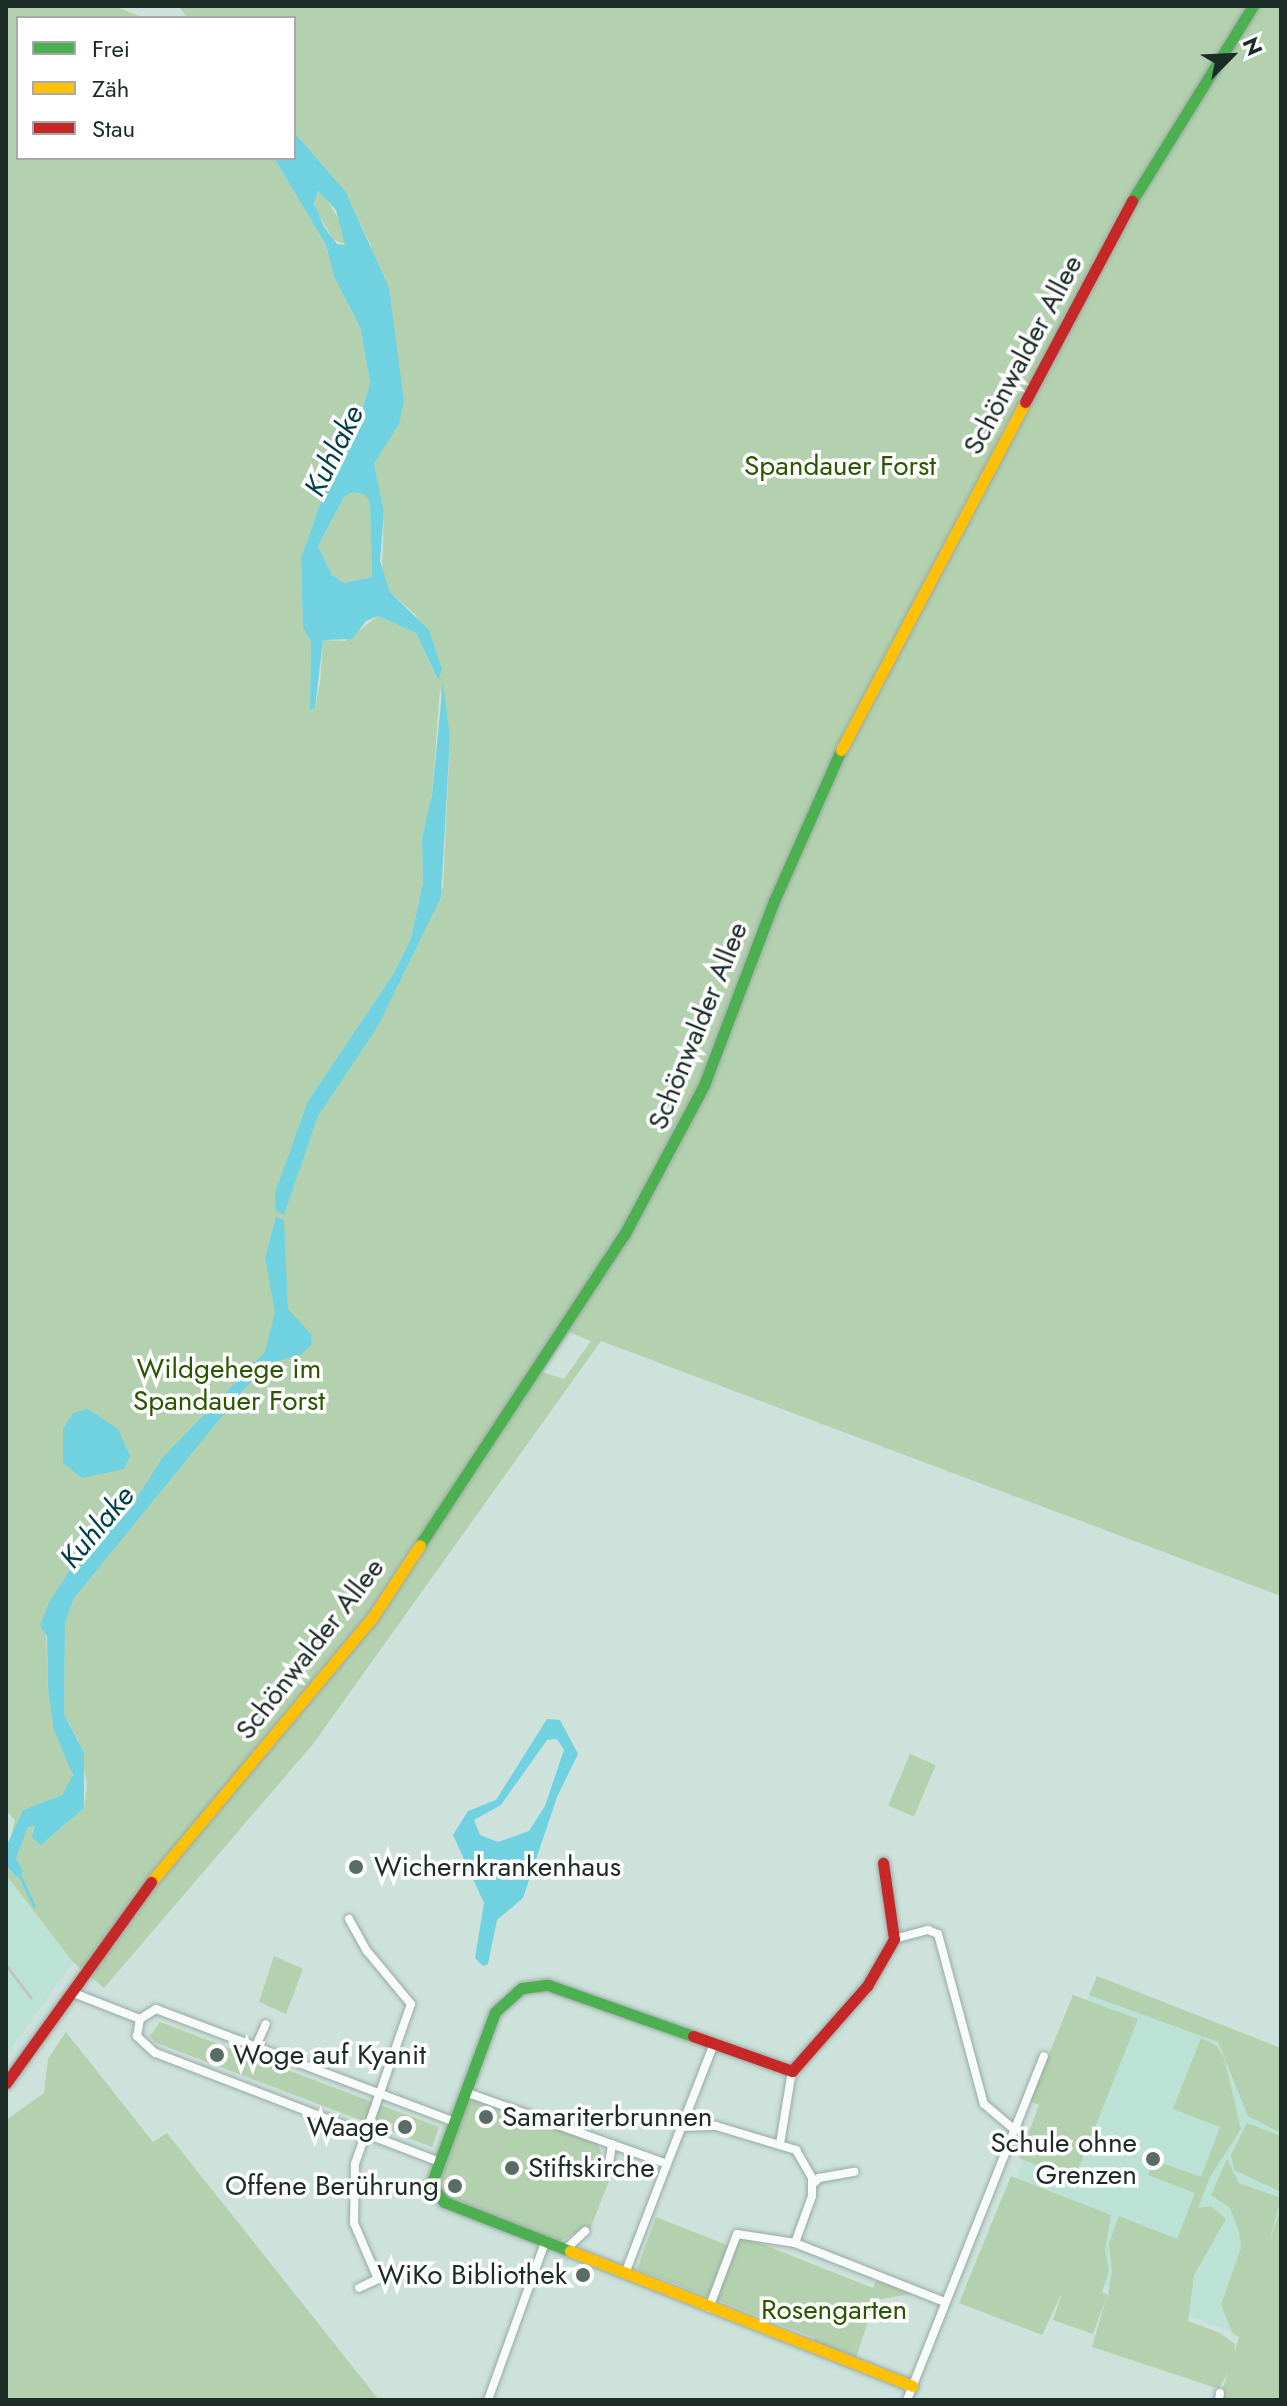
<!DOCTYPE html>
<html>
<head>
<meta charset="utf-8">
<style>
  body { margin:0 }
  #map { position:relative; width:1287px; height:2406px; overflow:hidden; background:#cce2da; font-family:Jost,sans-serif }
  div>[style] { position:absolute }
  .built>* { inset:0; background:#bce2d5 }
  .green>* { inset:0; background:#b4d1af; transform-origin:0 0 }
  .water>* { inset:0; background:#70d2e0 }
  .stream>* { height:3px; margin:-1.5px; padding:0 1.5px; transform-origin:1.5px; border-radius:1.5px; background:#70d2e0 }
  .roads { filter:drop-shadow(0 0 2px #99aaa4) drop-shadow(0 0 2px #99aaa4) }
  .street>* { height:8px; margin:-4px; padding:0 4px; transform-origin:4px; border-radius:4px; background:#f7fbf9 }
  .fast>* { height:11px; margin:-5.5px; padding:0 5.5px; transform-origin:5.5px; border-radius:5.5px; background:#4caf50 }
  .slow>* { height:11px; margin:-5.5px; padding:0 5.5px; transform-origin:5.5px; border-radius:5.5px; background:#ffc107 }
  .jam>* { height:11px; margin:-5.5px; padding:0 5.5px; transform-origin:5.5px; border-radius:5.5px; background:#c62828 }
  .rail>* { height:3px; margin:-1.5px; padding:0 1.5px; transform-origin:1.5px; border-radius:1.5px; background:#bec5c2 }
  .dots>* { width:22px; height:22px; translate:-50% -50%; box-sizing:border-box; border:4px solid #fff; border-radius:50% }
  span { translate:-50% -50%; white-space:nowrap; text-align:center; line-height:1.15; -webkit-text-stroke:7px #fff; paint-order:stroke }
  .street-label { font-size:28px; color:#1c2c27 }
  .park-label { font-size:28px; color:#2d5600 }
  .poi-label { font-size:28px; color:#1c2c27 }
  .left { translate:0 -50%; text-align:left }
  .right { translate:-100% -50%; text-align:right }
  .water-label { font-size:30px; color:#003f48; font-style:italic }
  .frame { position:absolute; inset:0; border:8px solid #1c2c27; pointer-events:none }
  .legend { position:absolute; left:16px; top:16px; width:280px; height:144px; box-sizing:border-box; background:#fff; border:2px solid #a4aba9; margin:0; padding:10px 14px; list-style:none; font-size:24px; color:#1c2c27 }
  .legend li { display:flex; align-items:center; gap:16px; height:40px }
  .legend b { width:40px; border:2px solid #a4aba9 }
  .north { position:absolute; left:1191px; top:16px; width:80px; height:80px; -webkit-text-stroke:6px #fff; paint-order:stroke; rotate:66deg; font-size:22px; font-weight:700; line-height:32px; text-align:center; color:#1c2c27 }
  .north::after { content:''; display:block; margin:auto; width:28px; height:36px; background:#1c2c27; clip-path:polygon(50% 0,100% 100%,50% 72%,0 100%) }
</style>
</head>
<body>
<div id="map">
  <div class="built">
    <div style="clip-path:polygon(6px 1875px,73px 1962px,10px 2050px,6px 2046px)"></div>
    <div style="clip-path:polygon(1097px 1976px,1281px 2048px,1281px 2211px,1240px 2335px,991px 2242px)"></div>
  </div>
  <div class="green">
    <div style="clip-path:polygon(evenodd,6px 6px,114px 6px,144px 18px,18px 18px,18px 158px,274px 158px,326px 245px,334px 277px,360px 327px,370px 382px,358px 426px,325px 490px,301px 558px,303px 627px,311px 641px,310px 710px,315px 708px,320px 683px,323px 640px,345px 641px,378px 616px,416px 633px,437px 679px,416px 615px,390px 592px,382px 571px,384px 511px,374px 464px,398px 424px,371px 246px,346px 192px,294px 132px,294px 18px,188px 18px,178px 6px,1281px 6px,1281px 1596px,601px 1341px,313px 1744px,104px 1988px,73px 1962px,6px 1875px,6px 1865px,16px 1877px,15px 1858px,28px 1827px,34px 1825px,32px 1832px,42px 1844px,84px 1808px,87px 1784px,78px 1740px,64px 1714px,65px 1623px,74px 1598px,119px 1522px,46px 1634px,48px 1690px,60px 1741px,73px 1766px,72px 1780px,62px 1795px,23px 1810px,6px 1857px,15px 1821px,6px 1810px,6px 6px,440px 689px,450px 737px,443px 887px,318px 1116px,284px 1214px,308px 1101px,394px 973px,411px 938px,423px 883px,422px 837px,432px 795px,440px 689px,6px 6px,569px 1332px,591px 1341px,564px 1379px,542px 1372px,569px 1332px)"></div>
    <div style="clip-path:polygon(321px 191px,344px 227px,346px 245px,333px 239px,317px 212px,313px 196px)"></div>
    <div style="clip-path:polygon(353px 492px,364px 493px,370px 501px,372px 577px,344px 583px,332px 575px,318px 546px,344px 497px)"></div>
    <div style="left:910px;top:1754px;width:28px;height:56px;rotate:23deg"></div>
    <div style="clip-path:polygon(274px 1956px,303px 1969px,286px 2014px,259px 2002px)"></div>
    <div style="clip-path:polygon(1097px 1976px,1281px 2048px,1281px 2133px,1248px 2116px,1218px 2042px,1089px 1995px)"></div>
    <div style="clip-path:polygon(1073px 1995px,1138px 2019px,1074px 2180px,1019px 2158px,1039px 2105px,1030px 2101px)"></div>
    <div style="clip-path:polygon(160px 2022px,439px 2127px,432px 2147px,154px 2042px,150px 2036px)"></div>
    <div style="clip-path:polygon(66px 2032px,153px 2142px,167px 2133px,379px 2400px,6px 2400px,6px 2120px,44px 2093px,48px 2059px)"></div>
    <div style="clip-path:polygon(1201px 2038px,1217px 2046px,1224px 2058px,1241px 2129px,1210px 2177px,1198px 2208px,1211px 2206px,1226px 2219px,1194px 2275px,1188px 2321px,1220px 2333px,1235px 2344px,1234px 2353px,1239px 2337px,1233px 2334px,1221px 2305px,1241px 2248px,1239px 2231px,1230px 2208px,1211px 2195px,1227px 2159px,1239px 2183px,1281px 2198px,1269px 2242px,1281px 2209px,1281px 2400px,1219px 2400px,1228px 2372px,1219px 2389px,1092px 2347px,1107px 2296px,1093px 2334px,1053px 2320px,1062px 2293px,1042px 2335px,959px 2303px,1011px 2176px,1111px 2215px,1105px 2250px,1109px 2270px,1102px 2292px,1108px 2295px,1112px 2272px,1109px 2243px,1119px 2216px,1177px 2239px,1195px 2193px,1148px 2175px,1154px 2160px,1201px 2177px,1220px 2127px,1173px 2109px)"></div>
    <div style="clip-path:polygon(478px 2098px,597px 2141px,610px 2178px,589px 2232px,580px 2231px,559px 2242px,443px 2198px,434px 2185px,464px 2105px)"></div>
    <div style="clip-path:polygon(1247px 2123px,1281px 2136px,1281px 2192px,1234px 2170px,1231px 2155px)"></div>
    <div style="clip-path:polygon(656px 2217px,732px 2247px,737px 2234px,873px 2288px,878px 2276px,912px 2289px,910px 2294px,875px 2300px,853px 2367px,811px 2349px,815px 2338px,637px 2269px)"></div>
  </div>
  <div class="water">
    <div style="clip-path:polygon(evenodd,294px 132px,346px 192px,389px 288px,404px 401px,399px 424px,374px 464px,384px 511px,380px 561px,390px 592px,429px 630px,442px 669px,438px 680px,416px 633px,378px 616px,366px 621px,352px 639px,323px 640px,315px 708px,310px 710px,311px 641px,303px 628px,301px 558px,325px 490px,358px 426px,370px 382px,360px 327px,334px 277px,326px 245px,274px 158px,294px 158px,294px 132px,318px 191px,336px 210px,345px 245px,337px 244px,324px 227px,314px 203px,318px 191px,294px 132px,353px 492px,364px 494px,370px 502px,372px 577px,344px 583px,332px 575px,318px 546px,344px 497px,353px 492px)"></div>
    <div style="clip-path:polygon(443px 682px,450px 737px,441px 897px,378px 1026px,318px 1116px,284px 1215px,276px 1211px,275px 1193px,308px 1101px,394px 973px,411px 938px,423px 883px,422px 837px,432px 795px)"></div>
    <div style="clip-path:polygon(276px 1217px,284px 1220px,288px 1309px,311px 1334px,312px 1344px,302px 1354px,272px 1363px,245px 1388px,74px 1598px,65px 1623px,64px 1714px,84px 1753px,84px 1808px,41px 1845px,32px 1837px,34px 1826px,28px 1827px,16px 1858px,23px 1872px,16px 1877px,6px 1865px,6px 1847px,23px 1810px,62px 1795px,73px 1775px,54px 1730px,48px 1690px,47px 1636px,40px 1626px,49px 1602px,68px 1573px,129px 1510px,163px 1457px,265px 1352px,275px 1312px,265px 1258px)"></div>
    <div style="clip-path:polygon(88px 1409px,118px 1429px,130px 1456px,124px 1469px,82px 1478px,63px 1463px,63px 1429px,73px 1413px)"></div>
    <div style="clip-path:polygon(evenodd,547px 1719px,560px 1720px,578px 1754px,557px 1797px,523px 1898px,497px 1920px,488px 1964px,483px 1966px,475px 1958px,484px 1903px,453px 1835px,468px 1811px,496px 1800px,547px 1719px,557px 1739px,564px 1750px,545px 1806px,529px 1831px,498px 1842px,480px 1835px,474px 1820px,501px 1805px,547px 1740px,557px 1739px)"></div>
  </div>
  <div class="stream">
    <div style="left:19px;top:1874px;width:35px;rotate:65deg"></div>
  </div>
  <div class="roads">
    <div class="street">
      <div style="left:349px;top:1919px;width:37px;rotate:61deg"></div>
      <div style="left:367px;top:1951px;width:69px;rotate:50.3deg"></div>
      <div style="left:411px;top:2004px;width:170px;rotate:109.3deg"></div>
      <div style="left:355px;top:2164px;width:59px;rotate:91deg"></div>
      <div style="left:354px;top:2223px;width:61px;rotate:66.8deg"></div>
      <div style="left:378px;top:2279px;width:21px;rotate:155deg"></div>
      <div style="left:894px;top:1939px;width:35px;rotate:-15deg"></div>
      <div style="left:928px;top:1930px;width:11px;rotate:22deg"></div>
      <div style="left:938px;top:1934px;width:176px;rotate:74.9deg"></div>
      <div style="left:984px;top:2104px;width:39px;rotate:40deg"></div>
      <div style="left:71px;top:1992px;width:74px;rotate:21.4deg"></div>
      <div style="left:256px;top:2046px;width:24px;rotate:-66deg"></div>
      <div style="left:465px;top:2092px;width:214px;rotate:19.6deg"></div>
      <div style="left:667px;top:2164px;width:127px;rotate:-68.7deg"></div>
      <div style="left:682px;top:2127px;width:34px;rotate:-2deg"></div>
      <div style="left:716px;top:2126px;width:84px;rotate:16.7deg"></div>
      <div style="left:796px;top:2150px;width:32px;rotate:60deg"></div>
      <div style="left:812px;top:2178px;width:18px;rotate:90deg"></div>
      <div style="left:812px;top:2196px;width:50px;rotate:109.9deg"></div>
      <div style="left:780px;top:2144px;width:74px;rotate:-80.7deg"></div>
      <div style="left:437px;top:2161px;width:302px;rotate:-159deg"></div>
      <div style="left:155px;top:2053px;width:25px;rotate:-137deg"></div>
      <div style="left:137px;top:2036px;width:17px;rotate:-80deg"></div>
      <div style="left:140px;top:2019px;width:19px;rotate:-32deg"></div>
      <div style="left:156px;top:2009px;width:316px;rotate:20.7deg"></div>
      <div style="left:608px;top:2170px;width:26px;rotate:-81deg"></div>
      <div style="left:812px;top:2185px;width:10px;rotate:-45deg"></div>
      <div style="left:819px;top:2178px;width:36px;rotate:-10deg"></div>
      <div style="left:567px;top:2248px;width:25px;rotate:-43deg"></div>
      <div style="left:626px;top:2271px;width:115px;rotate:-69deg"></div>
      <div style="left:709px;top:2308px;width:79px;rotate:-69.3deg"></div>
      <div style="left:737px;top:2234px;width:59px;rotate:8.8deg"></div>
      <div style="left:795px;top:2243px;width:161px;rotate:21.5deg"></div>
      <div style="left:488px;top:2400px;width:170px;rotate:-70.1deg"></div>
      <div style="left:907px;top:2400px;width:370px;rotate:-68.3deg"></div>
      <div style="left:1219px;top:2400px;width:7px;rotate:-82deg"></div>
    </div>
    <div class="fast">
      <div style="left:1132px;top:201px;width:229px;rotate:-58.2deg"></div>
      <div style="left:420px;top:1545px;width:371px;rotate:-56.7deg"></div>
      <div style="left:624px;top:1235px;width:170px;rotate:-61.9deg"></div>
      <div style="left:704px;top:1085px;width:197px;rotate:-69.2deg"></div>
      <div style="left:774px;top:901px;width:165px;rotate:-66.1deg"></div>
      <div style="left:570px;top:2251px;width:135px;rotate:-158.7deg"></div>
      <div style="left:444px;top:2202px;width:21px;rotate:-127deg"></div>
      <div style="left:431px;top:2185px;width:184px;rotate:-69.7deg"></div>
      <div style="left:495px;top:2012px;width:36px;rotate:-42deg"></div>
      <div style="left:522px;top:1988px;width:26px;rotate:-7deg"></div>
      <div style="left:548px;top:1985px;width:154px;rotate:19.4deg"></div>
    </div>
    <div class="slow">
      <div style="left:841px;top:750px;width:394px;rotate:-62.1deg"></div>
      <div style="left:151px;top:1882px;width:344px;rotate:-50.1deg"></div>
      <div style="left:372px;top:1618px;width:87px;rotate:-56.7deg"></div>
      <div style="left:570px;top:2251px;width:368px;rotate:21.5deg"></div>
    </div>
    <div class="jam">
      <div style="left:1025px;top:402px;width:228px;rotate:-62deg"></div>
      <div style="left:693px;top:2036px;width:105px;rotate:19.5deg"></div>
      <div style="left:792px;top:2071px;width:113px;rotate:-48.6deg"></div>
      <div style="left:867px;top:1986px;width:54px;rotate:-60.1deg"></div>
      <div style="left:894px;top:1939px;width:77px;rotate:-98.2deg"></div>
      <div style="left:6px;top:2083px;width:248px;rotate:-54.2deg"></div>
    </div>
  </div>
  <div class="rail">
    <div style="left:6px;top:1965px;width:41px;rotate:52.9deg"></div>
  </div>
  <div class="dots">
    <div style="left:356px;top:1867px;background:#5a6c66"></div>
    <div style="left:217px;top:2055px;background:#5a6c66"></div>
    <div style="left:486px;top:2117px;background:#5a6c66"></div>
    <div style="left:405px;top:2127px;background:#5a6c66"></div>
    <div style="left:1153px;top:2159px;background:#5a6c66"></div>
    <div style="left:512px;top:2168px;background:#5a6c66"></div>
    <div style="left:455px;top:2186px;background:#5a6c66"></div>
    <div style="left:583px;top:2275px;background:#5a6c66"></div>
  </div>
  <div class="street-label">
    <span style="left:1023px;top:355px;rotate:-62deg">Schönwalder Allee</span>
    <span style="left:698px;top:1026px;rotate:-68deg">Schönwalder Allee</span>
    <span style="left:310px;top:1649px;rotate:-52deg">Schönwalder Allee</span>
  </div>
  <div class="park-label">
    <span style="left:840px;top:466px">Spandauer Forst</span>
    <span style="left:229px;top:1385px">Wildgehege im<br>Spandauer Forst</span>
    <span style="left:834px;top:2310px">Rosengarten</span>
  </div>
  <div class="poi-label">
    <span class="left" style="left:374px;top:1867px">Wichernkrankenhaus</span>
    <span class="left" style="left:233px;top:2055px">Woge auf Kyanit</span>
    <span class="left" style="left:502px;top:2117px">Samariterbrunnen</span>
    <span class="right" style="left:389px;top:2127px">Waage</span>
    <span class="right" style="left:1137px;top:2159px">Schule ohne<br>Grenzen</span>
    <span class="left" style="left:528px;top:2168px">Stiftskirche</span>
    <span class="right" style="left:439px;top:2186px">Offene Berührung</span>
    <span class="right" style="left:567px;top:2275px">WiKo Bibliothek</span>
  </div>
  <div class="water-label">
    <span style="left:334px;top:451px;rotate:-64deg">Kuhlake</span>
    <span style="left:97px;top:1527px;rotate:-50deg">Kuhlake</span>
  </div>
  <div class="frame"></div>
  <ul class="legend">
  <li><b style="height:10px;background:#4caf50"></b>Frei</li>
  <li><b style="height:10px;background:#ffc107"></b>Zäh</li>
  <li><b style="height:10px;background:#c62828"></b>Stau</li>
  </ul>
  <div class="north">N</div>
</div>
</body>
</html>
